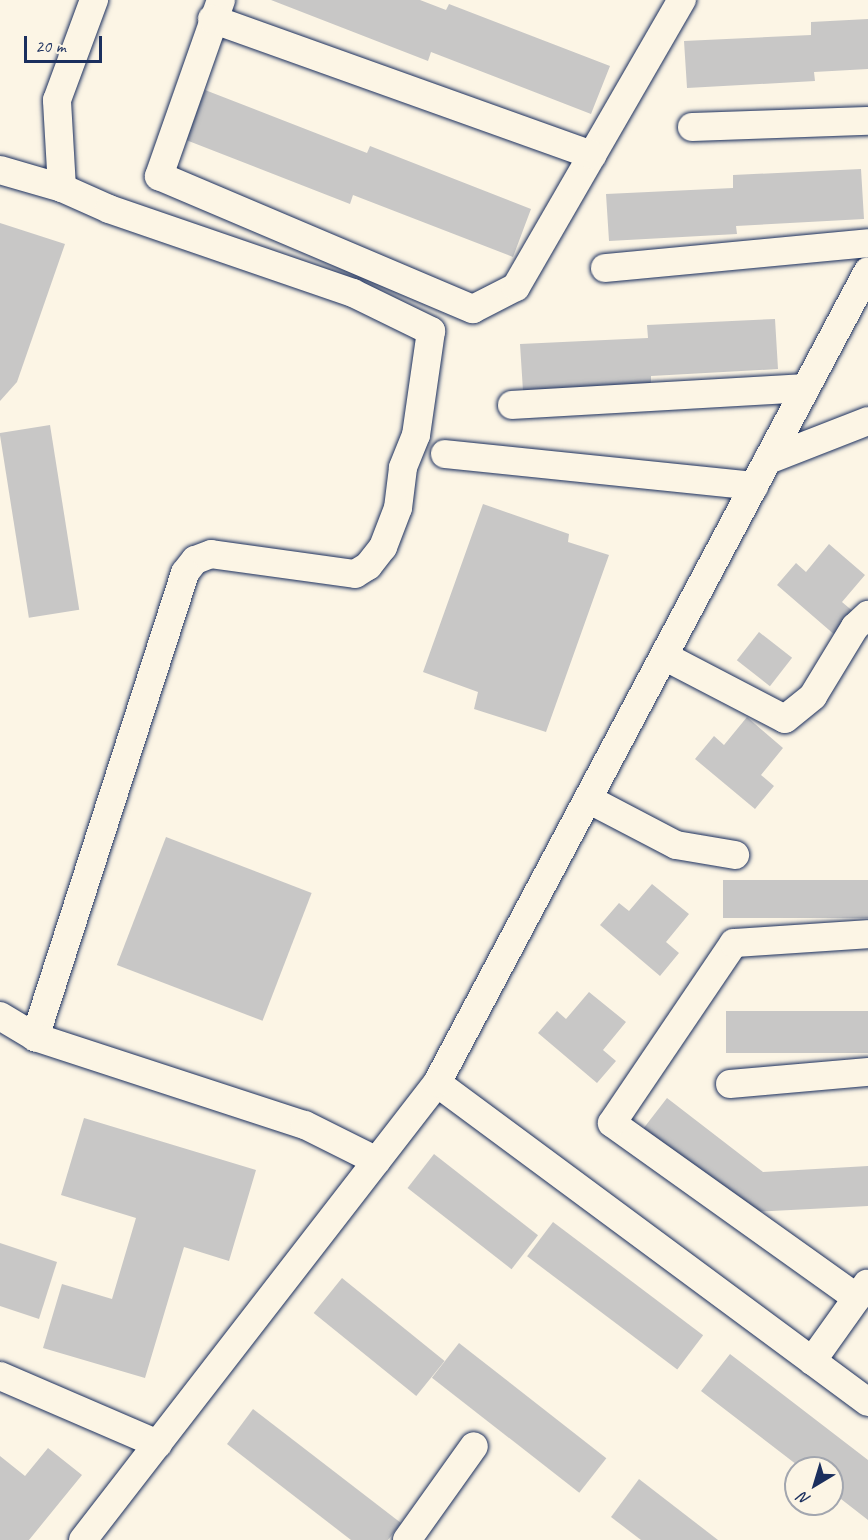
<!DOCTYPE html>
<html>
<head>
<meta charset="utf-8">
<style>
  body { margin:0 }
  #map { position:relative; width:868px; height:1540px; overflow:hidden; background:#fcf5e5; font-family:Caveat,sans-serif }
  div>[style] { position:absolute }
  .building>* { inset:0; background:#c8c7c6; transform-origin:0 0 }
  .roads { filter:drop-shadow(0 0 2px #1b2f5e) drop-shadow(0 0 2px #1b2f5e) }
  .minor>* { height:28px; margin:-14px; padding:0 14px; transform-origin:14px; border-radius:14px; background:#fcf5e5 }
  span { translate:-50% -50%; white-space:nowrap; text-align:center; line-height:1.15; -webkit-text-stroke:6px #fcf5e5; paint-order:stroke }
  .north { position:absolute; left:784px; top:1456px; width:60px; height:60px; box-sizing:border-box; background:#fcf5e5; border:2px solid #a2a6af; border-radius:50%; rotate:218deg; font-size:16px; font-weight:700; line-height:24px; text-align:center; color:#1b2f5e }
  .north::after { content:''; display:block; margin:auto; width:21px; height:27px; background:#1b2f5e; clip-path:polygon(50% 0,100% 100%,50% 72%,0 100%) }
  .scale { position:absolute; left:24px; top:36px; width:78px; height:27px; box-sizing:border-box; border:3px solid #1b2f5e; border-top:0; padding-left:8px; font-size:18px; line-height:21px; white-space:nowrap; color:#1b2f5e; -webkit-text-stroke:4px #fcf5e5; paint-order:stroke }
</style>
</head>
<body>
<div id="map">
  <div class="building">
    <div style="clip-path:polygon(271px 0,420px 0,446px 10px,449px 4px,610px 66px,591px 114px,431px 52px,428px 61px)"></div>
    <div style="clip-path:polygon(868px 19px,868px 69px,814px 72px,815px 81px,687px 88px,684px 41px,811px 35px,811px 22px)"></div>
    <div style="clip-path:polygon(205px 90px,367px 153px,370px 146px,531px 209px,513px 257px,353px 195px,350px 204px,186px 140px)"></div>
    <div style="clip-path:polygon(861px 169px,864px 219px,736px 226px,737px 234px,609px 241px,606px 194px,733px 188px,733px 175px)"></div>
    <div style="clip-path:polygon(0 223px,65px 244px,17px 382px,0 401px)"></div>
    <div style="clip-path:polygon(775px 319px,778px 369px,651px 376px,651px 384px,523px 391px,520px 344px,648px 338px,647px 325px)"></div>
    <div style="left:50px;top:425px;width:187px;height:51px;rotate:81deg"></div>
    <div style="clip-path:polygon(483px 504px,569px 534px,568px 542px,609px 555px,546px 732px,474px 709px,478px 692px,423px 672px)"></div>
    <div style="clip-path:polygon(829px 544px,865px 575px,842px 602px,855px 613px,836px 636px,777px 585px,796px 563px,806px 572px)"></div>
    <div style="left:759px;top:632px;width:42px;height:36px;rotate:38deg"></div>
    <div style="clip-path:polygon(747px 717px,783px 748px,761px 775px,774px 786px,755px 809px,695px 759px,714px 736px,724px 745px)"></div>
    <div style="left:166px;top:837px;width:156px;height:137px;rotate:21deg"></div>
    <div style="left:868px;top:880px;width:38px;height:145px;rotate:90deg"></div>
    <div style="clip-path:polygon(652px 884px,689px 914px,666px 942px,679px 953px,660px 976px,600px 925px,619px 903px,629px 911px)"></div>
    <div style="clip-path:polygon(589px 992px,626px 1022px,603px 1050px,616px 1061px,597px 1083px,538px 1033px,557px 1011px,566px 1019px)"></div>
    <div style="left:868px;top:1011px;width:42px;height:142px;rotate:90deg"></div>
    <div style="clip-path:polygon(667px 1098px,763px 1172px,868px 1166px,868px 1206px,750px 1212px,643px 1129px)"></div>
    <div style="clip-path:polygon(84px 1118px,256px 1170px,229px 1261px,184px 1247px,145px 1378px,43px 1348px,62px 1284px,112px 1299px,136px 1218px,61px 1195px)"></div>
    <div style="left:434px;top:1154px;width:132px;height:43px;rotate:38deg"></div>
    <div style="left:553px;top:1222px;width:188px;height:43px;rotate:37deg"></div>
    <div style="clip-path:polygon(0 1243px,57px 1262px,39px 1319px,0 1306px)"></div>
    <div style="left:342px;top:1278px;width:132px;height:45px;rotate:39deg"></div>
    <div style="left:459px;top:1343px;width:187px;height:44px;rotate:38deg"></div>
    <div style="clip-path:polygon(730px 1354px,868px 1460px,868px 1520px,832px 1492px,832px 1468px,801px 1468px,701px 1391px)"></div>
    <div style="clip-path:polygon(253px 1409px,401px 1523px,388px 1540px,351px 1540px,227px 1444px)"></div>
    <div style="clip-path:polygon(48px 1448px,82px 1475px,29px 1540px,0 1540px,0 1456px,25px 1476px)"></div>
    <div style="clip-path:polygon(639px 1479px,718px 1540px,641px 1540px,611px 1517px)"></div>
  </div>
  <div class="roads">
    <div class="minor">
      <div style="left:221px;top:0;width:187px;rotate:109.4deg"></div>
      <div style="left:159px;top:176px;width:341px;rotate:23deg"></div>
      <div style="left:473px;top:309px;width:48px;rotate:-27.1deg"></div>
      <div style="left:516px;top:287px;width:332px;rotate:-60deg"></div>
      <div style="left:212px;top:19px;width:404px;rotate:19.7deg"></div>
      <div style="left:692px;top:127px;width:176px;rotate:-2deg"></div>
      <div style="left:0;top:170px;width:65px;rotate:16.2deg"></div>
      <div style="left:62px;top:188px;width:51px;rotate:24.1deg"></div>
      <div style="left:109px;top:209px;width:258px;rotate:19deg"></div>
      <div style="left:353px;top:293px;width:87px;rotate:26deg"></div>
      <div style="left:431px;top:331px;width:105px;rotate:98.2deg"></div>
      <div style="left:416px;top:435px;width:35px;rotate:112deg"></div>
      <div style="left:403px;top:468px;width:40px;rotate:97.1deg"></div>
      <div style="left:398px;top:508px;width:42px;rotate:111deg"></div>
      <div style="left:383px;top:547px;width:24px;rotate:128deg"></div>
      <div style="left:368px;top:566px;width:15px;rotate:148deg"></div>
      <div style="left:355px;top:574px;width:145px;rotate:-172.1deg"></div>
      <div style="left:211px;top:554px;width:17px;rotate:159deg"></div>
      <div style="left:195px;top:560px;width:16px;rotate:128deg"></div>
      <div style="left:185px;top:573px;width:488px;rotate:107.9deg"></div>
      <div style="left:62px;top:188px;width:88px;rotate:-93.3deg"></div>
      <div style="left:57px;top:100px;width:107px;rotate:-69.7deg"></div>
      <div style="left:605px;top:268px;width:264px;rotate:-5.4deg"></div>
      <div style="left:512px;top:405px;width:294px;rotate:-3.3deg"></div>
      <div style="left:445px;top:454px;width:311px;rotate:5.9deg"></div>
      <div style="left:768px;top:460px;width:107px;rotate:-21.3deg"></div>
      <div style="left:664px;top:656px;width:136px;rotate:27.5deg"></div>
      <div style="left:785px;top:719px;width:36px;rotate:-39deg"></div>
      <div style="left:813px;top:696px;width:81px;rotate:-58.7deg"></div>
      <div style="left:855px;top:627px;width:18px;rotate:-43deg"></div>
      <div style="left:588px;top:799px;width:99px;rotate:27.6deg"></div>
      <div style="left:676px;top:845px;width:60px;rotate:9.6deg"></div>
      <div style="left:0;top:1016px;width:41px;rotate:31deg"></div>
      <div style="left:35px;top:1037px;width:284px;rotate:18.1deg"></div>
      <div style="left:305px;top:1125px;width:80px;rotate:26.6deg"></div>
      <div style="left:437px;top:1083px;width:536px;rotate:36.51deg"></div>
      <div style="left:730px;top:1084px;width:139px;rotate:-5deg"></div>
      <div style="left:857px;top:1298px;width:301px;rotate:-144.5deg"></div>
      <div style="left:612px;top:1123px;width:217px;rotate:-55.9deg"></div>
      <div style="left:734px;top:943px;width:134px;rotate:-3.8deg"></div>
      <div style="left:812px;top:1361px;width:95px;rotate:-54.5deg"></div>
      <div style="left:0;top:1376px;width:172px;rotate:23.3deg"></div>
      <div style="left:83px;top:1540px;width:578px;rotate:-52.24deg"></div>
      <div style="left:437px;top:1083px;width:919px;rotate:-62.04deg"></div>
      <div style="left:407px;top:1540px;width:115px;rotate:-54.5deg"></div>
    </div>
  </div>
  <div class="north">N</div>
  <div class="scale">20 m</div>
</div>
</body>
</html>
